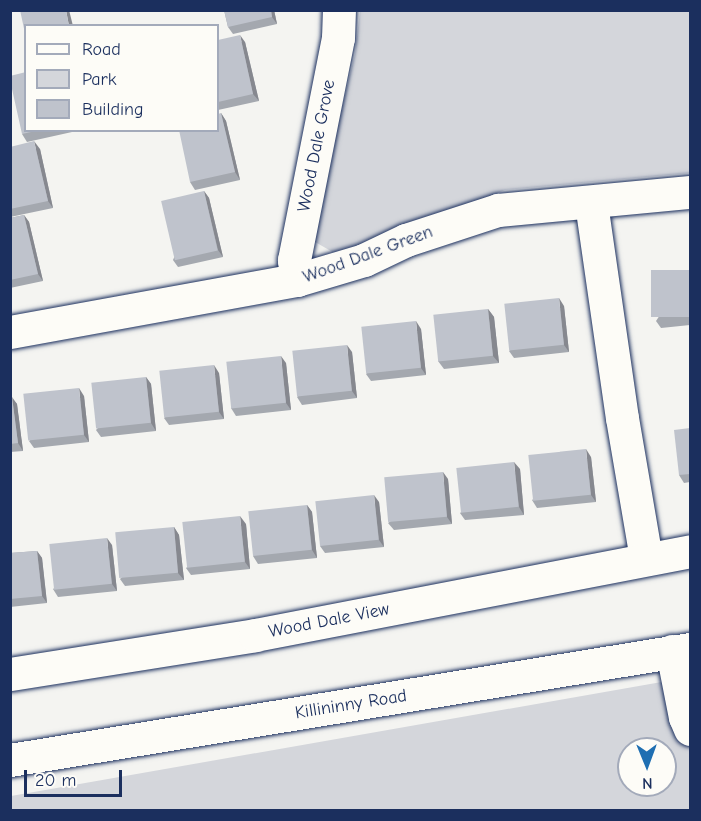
<!DOCTYPE html>
<html>
<head>
<meta charset="utf-8">
<style>
  body { margin:0 }
  #map { position:relative; width:701px; height:821px; overflow:hidden; background:#f4f4f1; font-family:"Comic Neue",sans-serif }
  div>[style] { position:absolute }
  .green>* { inset:0; background:#d4d6db }
  .roads { filter:drop-shadow(0 0 2px #1b2f5e) drop-shadow(0 0 2px #1b2f5e) }
  .minor>* { height:33px; margin:-16.5px; padding:0 16.5px; transform-origin:16.5px; border-radius:16.5px; background:#fdfcf7 }
  .major>* { height:33px; margin:-16.5px; padding:0 16.5px; transform-origin:16.5px; border-radius:16.5px; background:#fdfcf7 }
  .wall>* { inset:0; background:#a4a8af }
  .shaded-wall>* { inset:0; background:#86888f }
  .building>* { inset:0; background:#bfc3cc; transform-origin:0 0 }
  span { translate:-50% -50%; white-space:nowrap; text-align:center; line-height:1.15; -webkit-text-stroke:6px #fdfcf7; paint-order:stroke }
  .street-label { font-size:18px; color:#1b2f5e }
  .frame { position:absolute; inset:0; border:12px solid #1b2f5e; pointer-events:none }
  .legend { position:absolute; left:24px; top:24px; width:195px; height:108px; box-sizing:border-box; background:#fdfcf7; border:2px solid #a3aaba; margin:0; padding:8px 10px; list-style:none; font-size:18px; color:#1b2f5e }
  .legend li { display:flex; align-items:center; gap:12px; height:30px }
  .legend b { width:30px; border:2px solid #a3aaba }
  .north { position:absolute; left:617px; top:737px; width:60px; height:60px; box-sizing:border-box; background:#fdfcf7; border:2px solid #a3aaba; border-radius:50%; rotate:179deg; font-size:16px; font-weight:700; line-height:24px; text-align:center; color:#1b2f5e }
  .north::after { content:''; display:block; margin:auto; width:21px; height:27px; background:#1f6fb2; clip-path:polygon(50% 0,100% 100%,50% 72%,0 100%) }
  .scale { position:absolute; left:24px; top:770px; width:98px; height:27px; box-sizing:border-box; border:3px solid #1b2f5e; border-top:0; padding-left:8px; font-size:18px; line-height:21px; white-space:nowrap; color:#1b2f5e; -webkit-text-stroke:4px #fdfcf7; paint-order:stroke }
</style>
</head>
<body>
<div id="map">
  <div class="green">
    <div style="clip-path:polygon(360px 11px,690px 11px,690px 173px,505px 190px,336px 254px,310px 239px,355px 54px)"></div>
    <div style="clip-path:polygon(evenodd,690px 677px,690px 810px,11px 810px,11px 796px,690px 677px,629px 749px,665px 749px,665px 785px,629px 785px,629px 749px)"></div>
  </div>
  <div class="roads">
    <div class="minor">
      <div style="left:591px;top:203px;width:217px;rotate:81.8deg"></div>
      <div style="left:622px;top:418px;width:143px;rotate:80.3deg"></div>
      <div style="left:297px;top:280px;width:20px;rotate:-99deg"></div>
      <div style="left:294px;top:260px;width:226px;rotate:-78.8deg"></div>
      <div style="left:338px;top:38px;width:28px;rotate:-88deg"></div>
      <div style="left:10px;top:332px;width:292px;rotate:-10.3deg"></div>
      <div style="left:297px;top:280px;width:70px;rotate:-16.6deg"></div>
      <div style="left:364px;top:260px;width:47px;rotate:-25.5deg"></div>
      <div style="left:406px;top:240px;width:97px;rotate:-18.1deg"></div>
      <div style="left:498px;top:210px;width:193px;rotate:-5.4deg"></div>
      <div style="left:672px;top:651px;width:67px;rotate:78.9deg"></div>
      <div style="left:685px;top:717px;width:13px;rotate:67deg"></div>
      <div style="left:10px;top:674px;width:248px;rotate:-9deg"></div>
      <div style="left:255px;top:635px;width:443px;rotate:-10.9deg"></div>
    </div>
    <div class="major">
      <div style="left:10px;top:760px;width:689px;rotate:-9.27deg"></div>
    </div>
  </div>
  <div class="wall">
    <div style="clip-path:polygon(224px 10px,274px 10px,277px 24px,233px 34px,228px 27px)"></div>
    <div style="clip-path:polygon(218px 40px,245px 42px,259px 101px,218px 110px)"></div>
    <div style="clip-path:polygon(221px 113px,226px 121px,240px 180px,195px 190px,190px 182px)"></div>
    <div style="clip-path:polygon(26px 130px,72px 130px,72px 132px,27px 142px,22px 134px)"></div>
    <div style="clip-path:polygon(10px 147px,40px 149px,53px 208px,10px 217px)"></div>
    <div style="clip-path:polygon(204px 191px,209px 198px,223px 257px,178px 267px,173px 260px)"></div>
    <div style="clip-path:polygon(24px 215px,29px 222px,43px 281px,10px 288px,10px 218px)"></div>
    <div style="clip-path:polygon(690px 270px,690px 325px,661px 328px,656px 321px)"></div>
    <div style="clip-path:polygon(564px 306px,569px 352px,514px 358px,509px 351px)"></div>
    <div style="clip-path:polygon(488px 309px,494px 317px,499px 363px,444px 369px,438px 361px)"></div>
    <div style="clip-path:polygon(421px 329px,426px 375px,371px 381px,366px 374px)"></div>
    <div style="clip-path:polygon(352px 352px,357px 398px,302px 405px,297px 397px)"></div>
    <div style="clip-path:polygon(286px 363px,291px 410px,236px 416px,231px 408px)"></div>
    <div style="clip-path:polygon(219px 373px,224px 419px,169px 425px,164px 418px)"></div>
    <div style="clip-path:polygon(146px 377px,151px 384px,156px 431px,101px 437px,96px 430px)"></div>
    <div style="clip-path:polygon(84px 396px,89px 442px,34px 448px,29px 441px)"></div>
    <div style="clip-path:polygon(10px 397px,17px 404px,23px 451px,10px 452px)"></div>
    <div style="clip-path:polygon(690px 428px,690px 482px,684px 483px,679px 475px)"></div>
    <div style="clip-path:polygon(591px 457px,596px 502px,537px 508px,532px 500px)"></div>
    <div style="clip-path:polygon(520px 469px,524px 515px,465px 520px,460px 513px)"></div>
    <div style="clip-path:polygon(448px 479px,452px 524px,394px 530px,388px 523px)"></div>
    <div style="clip-path:polygon(379px 502px,384px 547px,325px 553px,320px 546px)"></div>
    <div style="clip-path:polygon(307px 505px,312px 512px,317px 558px,258px 564px,253px 556px)"></div>
    <div style="clip-path:polygon(246px 524px,250px 569px,191px 575px,186px 568px)"></div>
    <div style="clip-path:polygon(174px 527px,179px 535px,184px 580px,125px 586px,120px 579px)"></div>
    <div style="clip-path:polygon(112px 545px,117px 591px,58px 597px,53px 589px)"></div>
    <div style="clip-path:polygon(37px 551px,42px 558px,47px 603px,10px 607px,10px 553px)"></div>
  </div>
  <div class="shaded-wall">
    <div style="clip-path:polygon(66px 10px,69px 10px,73px 26px,69px 26px)"></div>
    <div style="clip-path:polygon(271px 10px,274px 10px,277px 24px,272px 17px)"></div>
    <div style="clip-path:polygon(240px 35px,245px 42px,259px 101px,253px 94px)"></div>
    <div style="clip-path:polygon(221px 113px,226px 121px,240px 180px,235px 172px)"></div>
    <div style="clip-path:polygon(34px 141px,40px 149px,53px 208px,48px 201px)"></div>
    <div style="clip-path:polygon(204px 191px,209px 198px,223px 257px,218px 250px)"></div>
    <div style="clip-path:polygon(24px 215px,29px 222px,43px 281px,38px 274px)"></div>
    <div style="clip-path:polygon(559px 298px,564px 306px,569px 352px,564px 345px)"></div>
    <div style="clip-path:polygon(488px 309px,494px 317px,499px 363px,493px 356px)"></div>
    <div style="clip-path:polygon(416px 321px,421px 329px,426px 375px,421px 368px)"></div>
    <div style="clip-path:polygon(347px 345px,352px 352px,357px 398px,352px 391px)"></div>
    <div style="clip-path:polygon(281px 356px,286px 363px,291px 410px,286px 403px)"></div>
    <div style="clip-path:polygon(214px 365px,219px 373px,224px 419px,219px 412px)"></div>
    <div style="clip-path:polygon(146px 377px,151px 384px,156px 431px,151px 423px)"></div>
    <div style="clip-path:polygon(79px 388px,84px 396px,89px 442px,84px 435px)"></div>
    <div style="clip-path:polygon(12px 397px,17px 404px,23px 451px,18px 443px)"></div>
    <div style="clip-path:polygon(586px 449px,591px 457px,596px 502px,591px 495px)"></div>
    <div style="clip-path:polygon(514px 462px,520px 469px,524px 515px,519px 507px)"></div>
    <div style="clip-path:polygon(443px 472px,448px 479px,452px 524px,447px 517px)"></div>
    <div style="clip-path:polygon(374px 495px,379px 502px,384px 547px,379px 540px)"></div>
    <div style="clip-path:polygon(307px 505px,312px 512px,317px 558px,312px 550px)"></div>
    <div style="clip-path:polygon(240px 516px,246px 524px,250px 569px,245px 562px)"></div>
    <div style="clip-path:polygon(174px 527px,179px 535px,184px 580px,178px 573px)"></div>
    <div style="clip-path:polygon(107px 538px,112px 545px,117px 591px,112px 584px)"></div>
    <div style="clip-path:polygon(37px 551px,42px 558px,47px 603px,42px 596px)"></div>
  </div>
  <div class="building">
    <div style="clip-path:polygon(20px 10px,66px 10px,69px 26px,26px 26px,26px 38px)"></div>
    <div style="clip-path:polygon(224px 10px,271px 10px,272px 17px,228px 27px)"></div>
    <div style="clip-path:polygon(240px 35px,253px 94px,218px 102px,218px 40px)"></div>
    <div style="clip-path:polygon(26px 72px,26px 130px,40px 130px,22px 134px,10px 80px,10px 76px)"></div>
    <div style="clip-path:polygon(221px 113px,235px 172px,190px 182px,179px 130px,218px 130px,218px 114px)"></div>
    <div style="clip-path:polygon(34px 141px,48px 201px,10px 209px,10px 147px)"></div>
    <div style="left:204px;top:191px;width:61px;height:44px;rotate:77deg"></div>
    <div style="clip-path:polygon(24px 215px,38px 274px,10px 280px,10px 218px)"></div>
    <div style="left:690px;top:270px;width:47px;height:39px;rotate:90deg"></div>
    <div style="left:559px;top:298px;width:47px;height:55px;rotate:84deg"></div>
    <div style="left:488px;top:309px;width:47px;height:55px;rotate:84deg"></div>
    <div style="left:416px;top:321px;width:47px;height:55px;rotate:84deg"></div>
    <div style="left:347px;top:345px;width:46px;height:55px;rotate:84deg"></div>
    <div style="left:281px;top:356px;width:47px;height:55px;rotate:84deg"></div>
    <div style="left:214px;top:365px;width:47px;height:55px;rotate:84deg"></div>
    <div style="left:146px;top:377px;width:46px;height:55px;rotate:84deg"></div>
    <div style="left:79px;top:388px;width:47px;height:56px;rotate:84deg"></div>
    <div style="clip-path:polygon(10px 397px,12px 397px,18px 443px,10px 444px)"></div>
    <div style="clip-path:polygon(690px 428px,690px 474px,679px 475px,674px 430px)"></div>
    <div style="left:586px;top:449px;width:46px;height:58px;rotate:84deg"></div>
    <div style="left:514px;top:462px;width:45px;height:58px;rotate:84deg"></div>
    <div style="left:443px;top:472px;width:45px;height:59px;rotate:85deg"></div>
    <div style="left:374px;top:495px;width:45px;height:59px;rotate:84deg"></div>
    <div style="left:307px;top:505px;width:45px;height:59px;rotate:84deg"></div>
    <div style="left:240px;top:516px;width:46px;height:58px;rotate:84deg"></div>
    <div style="left:174px;top:527px;width:46px;height:59px;rotate:85deg"></div>
    <div style="left:107px;top:538px;width:46px;height:58px;rotate:84deg"></div>
    <div style="clip-path:polygon(37px 551px,42px 596px,10px 599px,10px 553px)"></div>
  </div>
  <div class="street-label">
    <span style="left:317px;top:146px;rotate:-79deg">Wood Dale Grove</span>
    <span style="left:368px;top:255px;rotate:-20deg">Wood Dale Green</span>
    <span style="left:329px;top:621px;rotate:-11deg">Wood Dale View</span>
    <span style="left:351px;top:705px;rotate:-9deg">Killininny Road</span>
  </div>
  <div class="frame"></div>
  <ul class="legend">
  <li><b style="height:8px;background:#fdfcf7"></b>Road</li>
  <li><b style="height:16px;background:#d4d6db"></b>Park</li>
  <li><b style="height:16px;background:#bfc3cc"></b>Building</li>
  </ul>
  <div class="north">N</div>
  <div class="scale">20 m</div>
</div>
</body>
</html>
